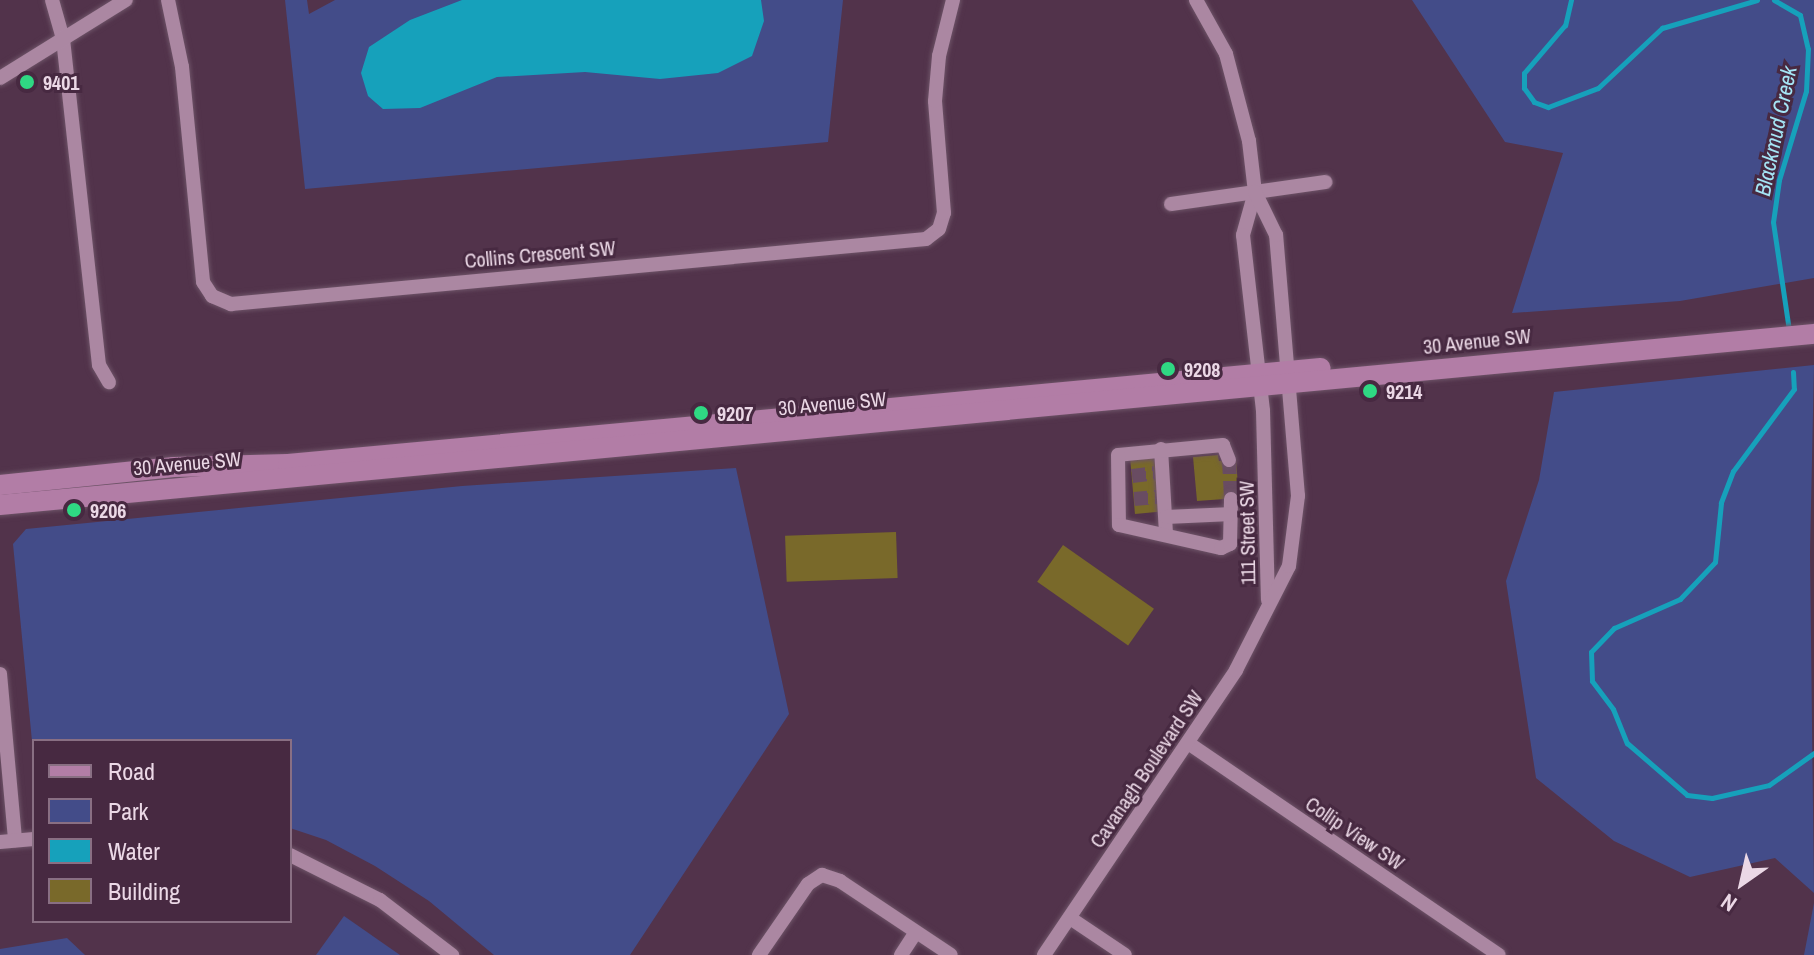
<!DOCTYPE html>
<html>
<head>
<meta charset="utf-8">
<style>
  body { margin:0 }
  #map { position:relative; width:1814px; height:955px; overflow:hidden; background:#52334b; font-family:"Archivo Narrow",sans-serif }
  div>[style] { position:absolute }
  .green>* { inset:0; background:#434c89 }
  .water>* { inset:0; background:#16a1bb }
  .stream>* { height:5px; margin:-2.5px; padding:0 2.5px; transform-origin:2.5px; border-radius:2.5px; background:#16a1bb }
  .building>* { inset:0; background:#79692a; transform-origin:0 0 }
  .minor-tunnel>* { height:14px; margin-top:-7px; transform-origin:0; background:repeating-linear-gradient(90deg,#694c62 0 14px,transparent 0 21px) }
  .roads { filter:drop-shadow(0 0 2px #6d5367) drop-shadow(0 0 2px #6d5367) }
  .minor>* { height:14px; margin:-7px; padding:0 7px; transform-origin:7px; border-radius:7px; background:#ab87a2 }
  .major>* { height:20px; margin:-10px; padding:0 10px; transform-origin:10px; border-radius:10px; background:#b27da6 }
  .dots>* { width:22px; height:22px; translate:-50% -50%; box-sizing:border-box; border:4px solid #472941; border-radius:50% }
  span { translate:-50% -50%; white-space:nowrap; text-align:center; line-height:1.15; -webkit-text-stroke:6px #472941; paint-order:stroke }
  .poi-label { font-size:20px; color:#ebd8e6; font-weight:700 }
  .left { translate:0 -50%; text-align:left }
  .street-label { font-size:20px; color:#ebd8e6 }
  .water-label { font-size:22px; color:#a5e5f5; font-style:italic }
  .legend { position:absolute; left:32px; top:739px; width:260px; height:184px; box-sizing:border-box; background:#472941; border:2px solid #896f83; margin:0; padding:10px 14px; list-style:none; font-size:24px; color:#ebd8e6 }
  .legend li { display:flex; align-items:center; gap:16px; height:40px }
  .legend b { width:40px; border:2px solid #896f83 }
  .north { position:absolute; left:1702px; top:843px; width:80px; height:80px; -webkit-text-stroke:6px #472941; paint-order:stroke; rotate:214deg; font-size:22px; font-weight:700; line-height:32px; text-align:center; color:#ebd8e6 }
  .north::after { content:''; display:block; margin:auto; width:28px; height:36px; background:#ebd8e6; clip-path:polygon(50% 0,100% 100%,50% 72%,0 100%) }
</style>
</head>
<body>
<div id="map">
  <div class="green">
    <div style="clip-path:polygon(285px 0,307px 0,309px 14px,335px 0,843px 0,828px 142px,305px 189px)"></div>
    <div style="clip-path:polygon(1412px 0,1814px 0,1814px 278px,1680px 301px,1512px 313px,1563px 153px,1505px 142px)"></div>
    <div style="clip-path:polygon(1814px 365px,1810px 553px,1814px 893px,1775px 858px,1690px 877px,1614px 841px,1536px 778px,1506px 581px,1539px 480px,1554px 392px)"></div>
    <div style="clip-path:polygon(736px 468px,789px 714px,630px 955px,494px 955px,429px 901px,375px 866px,326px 840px,290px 828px,290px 741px,34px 741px,34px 762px,13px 544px,26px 529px,462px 486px)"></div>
    <div style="clip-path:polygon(1814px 903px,1814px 955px,1804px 955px)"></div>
    <div style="clip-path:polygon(344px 916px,400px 955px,316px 955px)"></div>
    <div style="clip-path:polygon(67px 938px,85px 955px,0 955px,0 949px)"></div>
  </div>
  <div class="water">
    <div style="clip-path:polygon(462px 0,761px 0,764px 21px,752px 56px,718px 73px,660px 79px,585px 72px,497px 77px,420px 108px,383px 109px,368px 96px,361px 73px,369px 47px,410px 20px)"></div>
  </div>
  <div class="stream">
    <div style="left:1571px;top:0;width:26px;rotate:103deg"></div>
    <div style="left:1565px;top:25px;width:63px;rotate:130.5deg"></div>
    <div style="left:1524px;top:73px;width:15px;rotate:90deg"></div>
    <div style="left:1524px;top:88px;width:17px;rotate:54deg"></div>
    <div style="left:1534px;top:102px;width:15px;rotate:20deg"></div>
    <div style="left:1548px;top:107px;width:53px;rotate:-20.8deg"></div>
    <div style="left:1598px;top:88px;width:88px;rotate:-43.2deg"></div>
    <div style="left:1662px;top:28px;width:99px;rotate:-16.4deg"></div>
    <div style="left:1774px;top:0;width:30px;rotate:30deg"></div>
    <div style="left:1800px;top:15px;width:35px;rotate:77deg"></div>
    <div style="left:1808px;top:49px;width:42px;rotate:92.7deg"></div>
    <div style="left:1806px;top:91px;width:93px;rotate:106.9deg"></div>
    <div style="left:1779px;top:180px;width:42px;rotate:98.1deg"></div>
    <div style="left:1773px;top:222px;width:110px;rotate:81.6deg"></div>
    <div style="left:1793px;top:372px;width:17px;rotate:87deg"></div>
    <div style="left:1794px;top:389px;width:102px;rotate:126.6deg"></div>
    <div style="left:1733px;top:471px;width:34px;rotate:111deg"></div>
    <div style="left:1721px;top:503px;width:59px;rotate:95.8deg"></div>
    <div style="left:1715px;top:562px;width:51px;rotate:133.4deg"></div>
    <div style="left:1680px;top:599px;width:72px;rotate:156.3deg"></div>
    <div style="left:1614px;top:628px;width:33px;rotate:134deg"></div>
    <div style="left:1591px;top:652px;width:29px;rotate:88deg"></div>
    <div style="left:1592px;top:681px;width:35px;rotate:53deg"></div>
    <div style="left:1613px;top:709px;width:37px;rotate:68deg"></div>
    <div style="left:1627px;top:743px;width:79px;rotate:40.9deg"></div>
    <div style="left:1687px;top:795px;width:25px;rotate:7deg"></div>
    <div style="left:1712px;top:798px;width:58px;rotate:-12.8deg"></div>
    <div style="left:1769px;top:785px;width:55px;rotate:-35.4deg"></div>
  </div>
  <div class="building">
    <div style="clip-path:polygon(1218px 455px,1219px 461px,1236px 460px,1239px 498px,1197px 501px,1193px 457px)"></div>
    <div style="left:1154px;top:456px;width:56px;height:24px;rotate:85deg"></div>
    <div style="left:896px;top:532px;width:46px;height:111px;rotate:88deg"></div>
    <div style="left:1063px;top:545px;width:111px;height:45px;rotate:35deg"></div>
  </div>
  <div class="minor-tunnel">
    <div style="left:1229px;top:460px;width:39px;rotate:87deg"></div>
    <div style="left:1132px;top:476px;width:23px;rotate:-7deg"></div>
    <div style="left:1134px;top:499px;width:23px;rotate:-5deg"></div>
  </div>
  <div class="roads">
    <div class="minor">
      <div style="left:52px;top:0;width:41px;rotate:74.2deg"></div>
      <div style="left:63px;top:39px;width:328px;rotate:83.7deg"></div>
      <div style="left:99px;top:365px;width:20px;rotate:60deg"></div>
      <div style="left:168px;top:0;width:68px;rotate:78.2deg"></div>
      <div style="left:182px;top:67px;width:216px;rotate:84.4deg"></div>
      <div style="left:203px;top:282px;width:17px;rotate:57deg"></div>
      <div style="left:212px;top:296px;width:21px;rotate:23deg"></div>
      <div style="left:231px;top:304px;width:698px;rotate:-5.34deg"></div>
      <div style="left:926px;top:239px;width:16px;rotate:-38deg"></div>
      <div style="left:939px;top:229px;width:17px;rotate:-73deg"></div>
      <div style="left:944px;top:213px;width:112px;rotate:-94.6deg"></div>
      <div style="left:935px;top:101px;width:45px;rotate:-84.9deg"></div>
      <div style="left:939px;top:56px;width:58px;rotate:-76deg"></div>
      <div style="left:1196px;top:0;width:62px;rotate:60.9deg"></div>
      <div style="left:1226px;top:54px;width:90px;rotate:75.2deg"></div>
      <div style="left:1249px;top:141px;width:51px;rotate:83.3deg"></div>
      <div style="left:1255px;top:192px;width:45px;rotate:105.6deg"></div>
      <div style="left:1243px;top:235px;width:177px;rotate:83.5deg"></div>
      <div style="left:1263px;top:411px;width:189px;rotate:88.5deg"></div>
      <div style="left:0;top:78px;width:148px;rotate:-31.8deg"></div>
      <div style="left:1171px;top:204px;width:156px;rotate:-8.1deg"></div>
      <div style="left:1161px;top:449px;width:85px;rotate:86.6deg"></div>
      <div style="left:1229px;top:460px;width:16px;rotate:-112deg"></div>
      <div style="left:1223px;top:445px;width:105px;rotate:174.6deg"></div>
      <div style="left:1118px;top:455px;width:70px;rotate:89.2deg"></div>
      <div style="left:1119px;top:525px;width:105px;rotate:12.7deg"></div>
      <div style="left:1221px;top:548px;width:10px;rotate:-24deg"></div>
      <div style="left:1230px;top:544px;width:45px;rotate:-88.7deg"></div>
      <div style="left:1166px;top:517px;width:66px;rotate:-2.6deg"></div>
      <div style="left:0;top:674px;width:167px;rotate:84.8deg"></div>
      <div style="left:1188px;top:743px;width:376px;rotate:34.3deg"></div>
      <div style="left:0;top:842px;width:34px;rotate:-5deg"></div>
      <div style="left:290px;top:855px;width:101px;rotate:26.6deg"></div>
      <div style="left:380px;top:900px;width:91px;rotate:37.4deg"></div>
      <div style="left:1070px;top:918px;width:66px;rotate:33.9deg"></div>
      <div style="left:759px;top:955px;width:86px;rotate:-55.4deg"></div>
      <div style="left:808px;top:884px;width:17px;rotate:-33deg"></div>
      <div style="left:822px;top:875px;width:19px;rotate:18deg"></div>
      <div style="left:840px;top:881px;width:133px;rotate:33.7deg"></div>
      <div style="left:901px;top:955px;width:27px;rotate:-57deg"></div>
      <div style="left:1044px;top:955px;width:344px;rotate:-56deg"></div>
      <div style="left:1236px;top:670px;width:117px;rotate:-63deg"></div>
      <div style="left:1289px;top:566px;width:71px;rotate:-82.7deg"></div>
      <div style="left:1298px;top:496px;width:262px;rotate:-94.8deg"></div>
      <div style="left:1276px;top:235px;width:48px;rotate:-116deg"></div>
    </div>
    <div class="major">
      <div style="left:0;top:485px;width:175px;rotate:-5.9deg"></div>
      <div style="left:174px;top:467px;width:114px;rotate:-1.5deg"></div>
      <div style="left:288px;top:464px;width:1037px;rotate:-5.31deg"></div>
      <div style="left:0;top:505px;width:1822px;rotate:-5.39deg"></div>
    </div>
  </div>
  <div class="dots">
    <div style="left:27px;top:82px;background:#2fd883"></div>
    <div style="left:1168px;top:369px;background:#2fd883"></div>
    <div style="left:1370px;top:391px;background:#2fd883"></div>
    <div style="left:701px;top:413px;background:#2fd883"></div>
    <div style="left:74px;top:510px;background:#2fd883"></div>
  </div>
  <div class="poi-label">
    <span class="left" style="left:43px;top:82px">9401</span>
    <span class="left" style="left:1184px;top:369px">9208</span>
    <span class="left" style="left:1386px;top:391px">9214</span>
    <span class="left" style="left:717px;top:413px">9207</span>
    <span class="left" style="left:90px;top:510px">9206</span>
  </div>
  <div class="street-label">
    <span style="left:540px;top:254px;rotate:-5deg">Collins Crescent SW</span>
    <span style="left:1477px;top:341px;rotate:-6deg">30 Avenue SW</span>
    <span style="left:832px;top:403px;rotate:-5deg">30 Avenue SW</span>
    <span style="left:187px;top:463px;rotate:-5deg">30 Avenue SW</span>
    <span style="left:1247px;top:533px;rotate:-91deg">111 Street SW</span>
    <span style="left:1146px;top:769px;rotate:-56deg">Cavanagh Boulevard SW</span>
    <span style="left:1355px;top:833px;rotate:34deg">Collip View SW</span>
  </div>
  <div class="water-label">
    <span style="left:1776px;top:131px;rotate:-78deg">Blackmud Creek</span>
  </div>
  <ul class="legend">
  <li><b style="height:10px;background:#b27da6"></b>Road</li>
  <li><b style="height:22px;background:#434c89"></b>Park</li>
  <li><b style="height:22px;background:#16a1bb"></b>Water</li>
  <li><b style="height:22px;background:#79692a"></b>Building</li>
  </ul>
  <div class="north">N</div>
</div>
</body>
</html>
